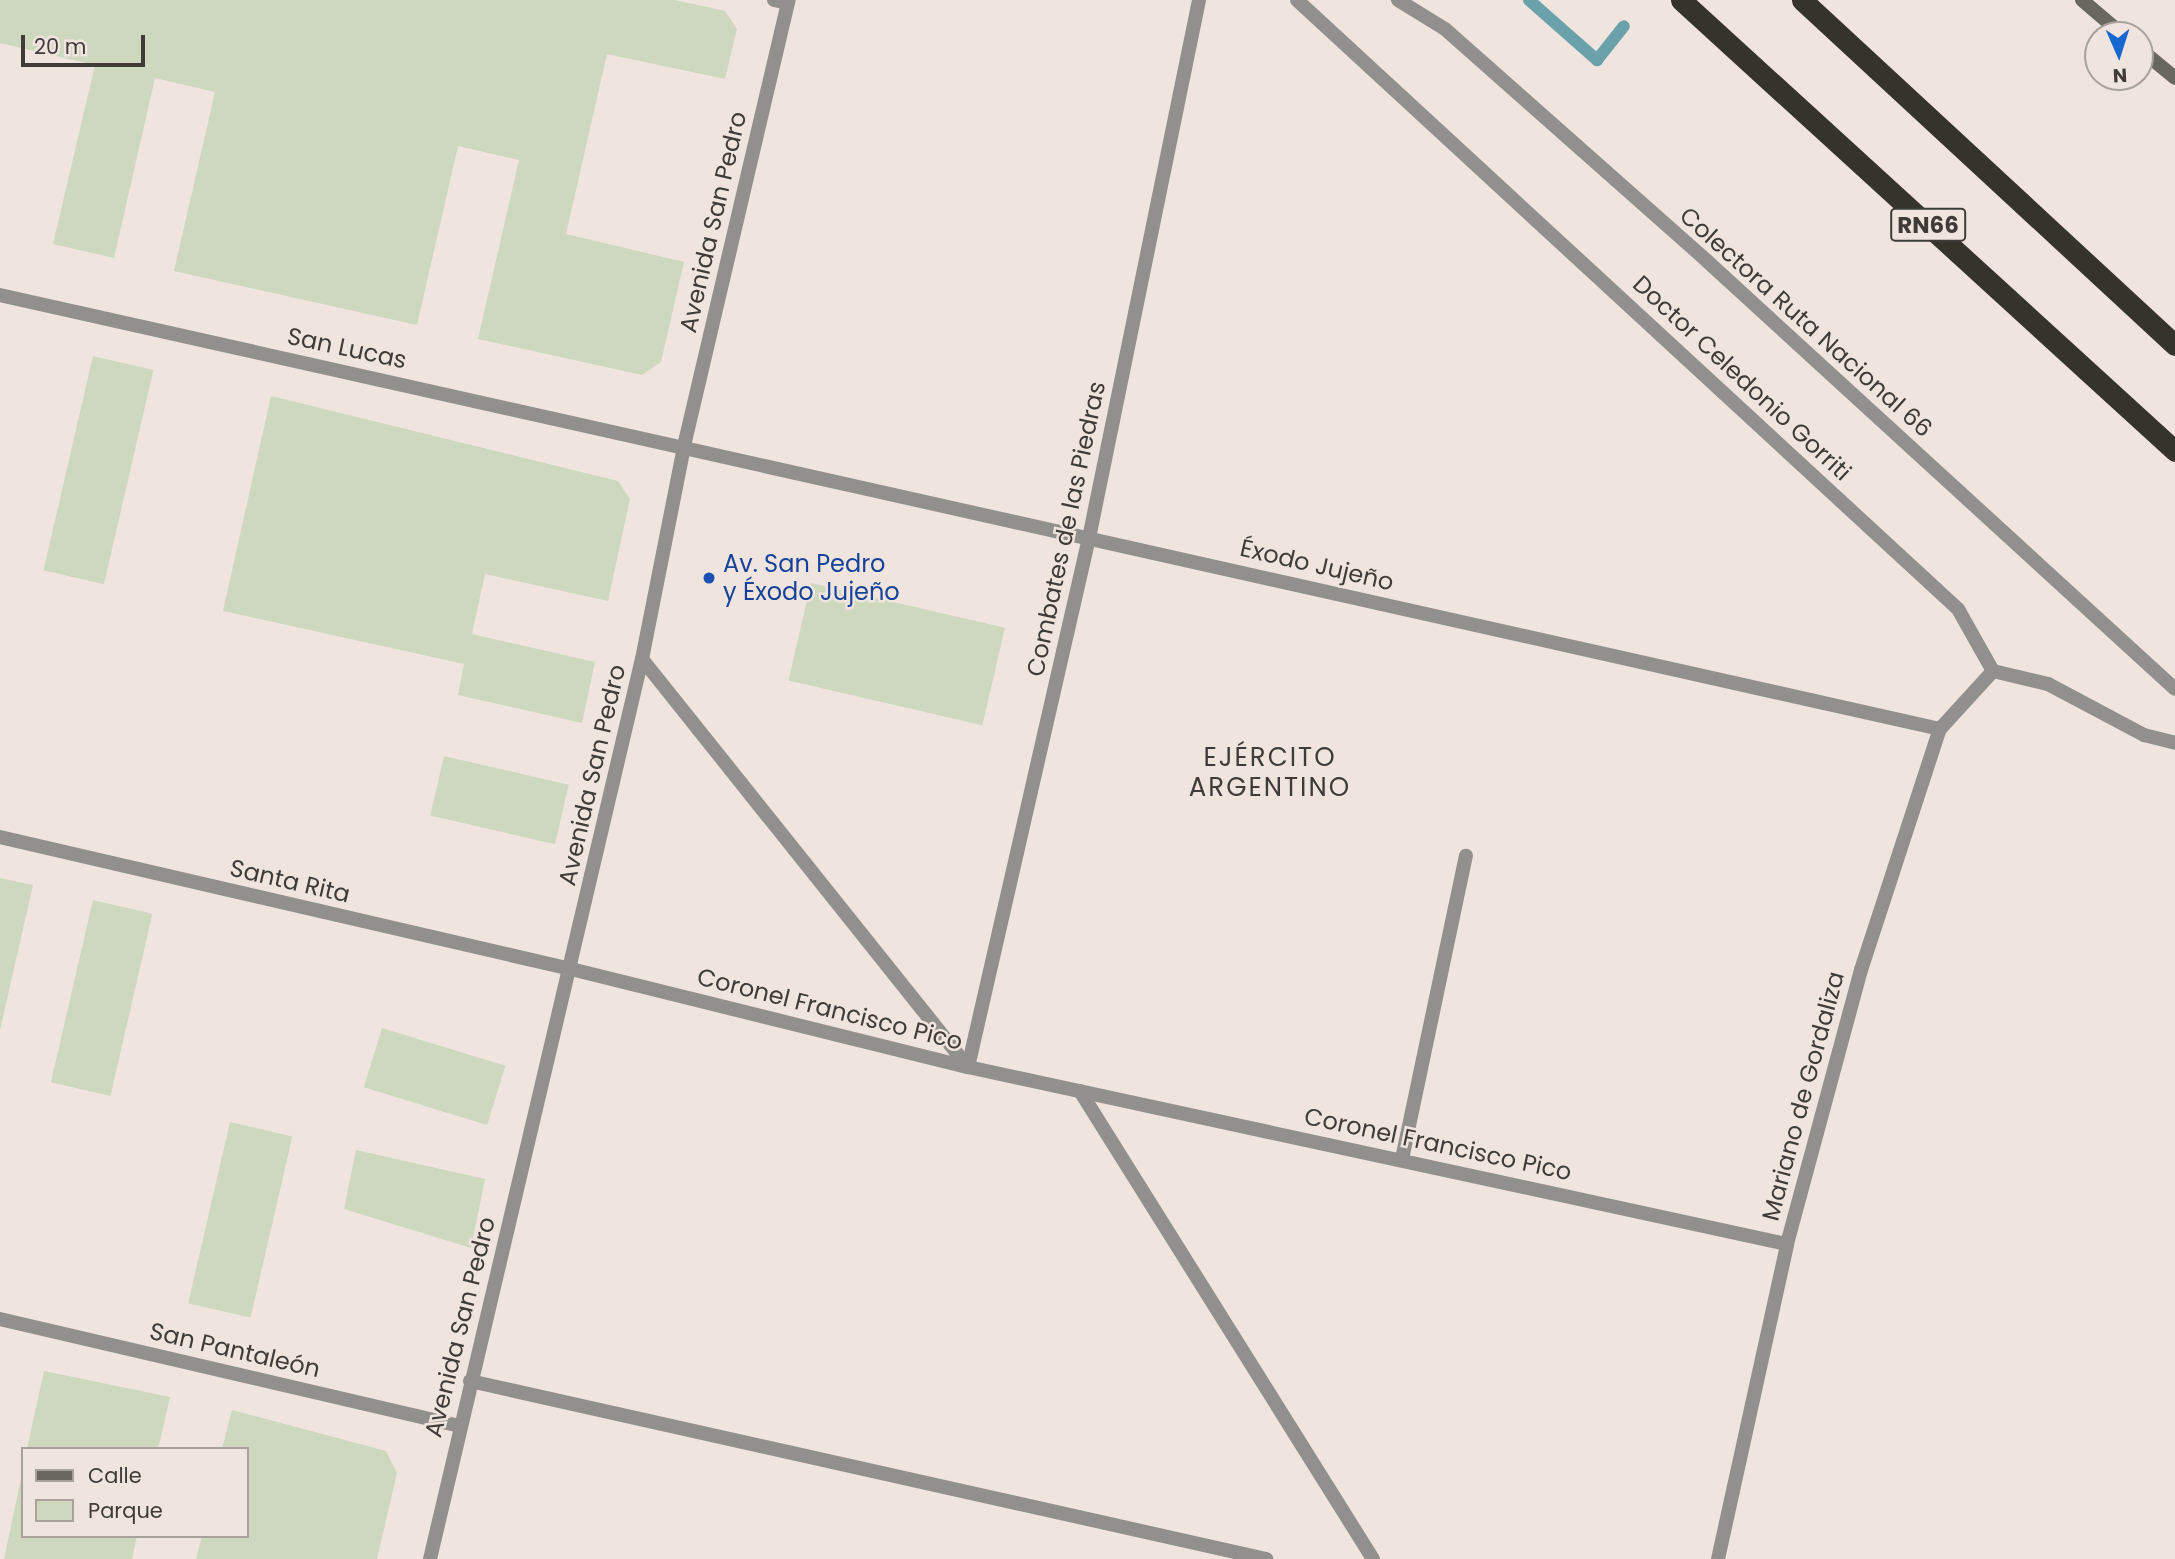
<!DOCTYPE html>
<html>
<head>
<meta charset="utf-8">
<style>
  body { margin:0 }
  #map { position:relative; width:2175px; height:1559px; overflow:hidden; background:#efe5de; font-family:Poppins,sans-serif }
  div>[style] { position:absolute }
  .green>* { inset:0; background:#cdd8be; transform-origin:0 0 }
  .stream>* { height:12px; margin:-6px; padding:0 6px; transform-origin:6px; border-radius:6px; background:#6ba1aa }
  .service>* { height:14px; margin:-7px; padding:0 7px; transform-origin:7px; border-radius:7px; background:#92908c }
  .minor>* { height:14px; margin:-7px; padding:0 7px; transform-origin:7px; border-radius:7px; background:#92908c }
  .tertiary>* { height:14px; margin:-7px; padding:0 7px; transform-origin:7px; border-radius:7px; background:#92908c }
  .secondary>* { height:14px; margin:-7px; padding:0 7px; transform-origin:7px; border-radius:7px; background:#6a6761 }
  .motorway>* { height:21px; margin:-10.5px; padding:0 10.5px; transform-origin:10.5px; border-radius:10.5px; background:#36332b }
  .dots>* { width:19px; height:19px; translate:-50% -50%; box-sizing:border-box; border:4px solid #efe5de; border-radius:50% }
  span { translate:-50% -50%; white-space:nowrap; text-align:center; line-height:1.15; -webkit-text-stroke:5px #efe5de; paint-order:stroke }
  .shield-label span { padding:2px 5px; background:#efe5de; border:2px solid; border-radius:5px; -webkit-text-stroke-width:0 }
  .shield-label { font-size:23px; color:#3f3b38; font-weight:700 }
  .street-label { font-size:24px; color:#3f3b38 }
  .transit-label { font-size:24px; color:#164399 }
  .left { translate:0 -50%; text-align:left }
  .neighbourhood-label { font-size:26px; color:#3f3b38; letter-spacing:2px }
  .legend { position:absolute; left:21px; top:1447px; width:228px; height:91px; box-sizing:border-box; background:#efe5de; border:2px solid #a9a19c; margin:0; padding:9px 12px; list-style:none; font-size:21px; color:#3f3b38 }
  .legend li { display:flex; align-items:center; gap:14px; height:35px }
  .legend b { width:35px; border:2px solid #a9a19c }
  .north { position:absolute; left:2084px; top:21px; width:70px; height:70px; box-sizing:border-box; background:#efe5de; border:2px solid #a9a19c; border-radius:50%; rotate:177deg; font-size:19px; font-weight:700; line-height:28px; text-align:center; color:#3f3b38 }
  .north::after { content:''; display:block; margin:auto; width:24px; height:32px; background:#1866d0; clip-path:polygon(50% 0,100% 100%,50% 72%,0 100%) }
  .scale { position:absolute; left:21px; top:35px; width:124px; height:32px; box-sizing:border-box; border:4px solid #3f3b38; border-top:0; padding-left:9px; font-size:21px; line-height:24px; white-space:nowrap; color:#3f3b38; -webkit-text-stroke:5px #efe5de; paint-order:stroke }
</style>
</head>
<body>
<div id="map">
  <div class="green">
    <div style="clip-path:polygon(0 0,675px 0,725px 11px,737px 29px,725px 79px,607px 54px,566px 234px,684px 262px,661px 362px,642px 375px,478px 339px,519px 160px,458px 146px,417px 325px,174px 271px,215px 92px,155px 78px,114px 258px,53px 244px,95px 65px,0 43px)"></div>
    <div style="left:93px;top:356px;width:62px;height:220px;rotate:13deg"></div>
    <div style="clip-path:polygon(271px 396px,618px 481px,630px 499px,608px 601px,485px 574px,472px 634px,595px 662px,582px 723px,458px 695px,464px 664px,223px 611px)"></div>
    <div style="left:811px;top:583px;width:199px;height:100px;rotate:13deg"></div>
    <div style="left:444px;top:756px;width:128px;height:61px;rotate:13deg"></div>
    <div style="clip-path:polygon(0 878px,33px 885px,0 1030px)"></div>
    <div style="left:93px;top:900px;width:61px;height:187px;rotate:13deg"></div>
    <div style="left:382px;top:1028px;width:129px;height:62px;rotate:17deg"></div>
    <div style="left:230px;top:1122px;width:64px;height:186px;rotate:13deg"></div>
    <div style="clip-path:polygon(356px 1150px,485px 1179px,471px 1248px,344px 1209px)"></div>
    <div style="clip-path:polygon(44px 1371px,170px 1397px,158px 1449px,27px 1449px)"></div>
    <div style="clip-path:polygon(232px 1410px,386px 1451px,397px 1473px,377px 1559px,196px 1559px,202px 1536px,247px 1536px,247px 1449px,222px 1449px)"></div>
    <div style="clip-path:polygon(23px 1470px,23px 1536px,137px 1536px,132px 1559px,4px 1559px)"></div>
  </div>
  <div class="stream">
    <div style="left:1529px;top:0;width:91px;rotate:41.4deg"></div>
    <div style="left:1597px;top:60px;width:43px;rotate:-51.5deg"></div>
  </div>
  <div class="service">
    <div style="left:642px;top:659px;width:522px;rotate:51.37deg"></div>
  </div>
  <div class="minor">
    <div style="left:774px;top:0;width:14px;rotate:12deg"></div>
    <div style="left:1297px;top:0;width:899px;rotate:42.66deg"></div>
    <div style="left:1958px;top:609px;width:71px;rotate:60.6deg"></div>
    <div style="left:1993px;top:671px;width:57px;rotate:13.3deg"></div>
    <div style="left:2048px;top:684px;width:109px;rotate:28deg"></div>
    <div style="left:2144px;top:735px;width:32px;rotate:14deg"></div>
    <div style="left:0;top:295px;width:1988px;rotate:12.61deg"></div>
    <div style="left:0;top:837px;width:586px;rotate:13.02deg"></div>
    <div style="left:571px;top:969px;width:409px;rotate:13.9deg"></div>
    <div style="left:968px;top:1067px;width:838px;rotate:12.2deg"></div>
    <div style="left:968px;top:1067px;width:543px;rotate:-77.12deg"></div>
    <div style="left:1089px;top:538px;width:549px;rotate:-78.44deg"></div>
    <div style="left:1080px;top:1091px;width:552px;rotate:57.95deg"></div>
    <div style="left:1402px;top:1159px;width:310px;rotate:-78.1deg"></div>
    <div style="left:0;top:1319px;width:471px;rotate:13.1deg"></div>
    <div style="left:470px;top:1381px;width:816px;rotate:12.6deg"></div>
    <div style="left:1718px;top:1559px;width:322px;rotate:-77.6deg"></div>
    <div style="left:1787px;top:1244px;width:284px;rotate:-74.9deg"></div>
    <div style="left:1861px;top:970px;width:254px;rotate:-71.9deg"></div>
    <div style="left:1940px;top:729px;width:79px;rotate:-47.6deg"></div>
  </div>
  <div class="tertiary">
    <div style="left:1398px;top:0;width:55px;rotate:31.7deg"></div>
    <div style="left:1445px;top:29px;width:350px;rotate:41.5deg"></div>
    <div style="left:1707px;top:261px;width:634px;rotate:42.44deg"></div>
    <div style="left:430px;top:1559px;width:925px;rotate:-76.75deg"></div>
    <div style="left:642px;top:659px;width:217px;rotate:-78.8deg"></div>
    <div style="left:684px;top:446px;width:458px;rotate:-76.8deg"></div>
  </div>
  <div class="secondary">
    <div style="left:2082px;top:0;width:54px;rotate:40.5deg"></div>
    <div style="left:2140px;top:49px;width:45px;rotate:39.6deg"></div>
  </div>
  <div class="motorway">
    <div style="left:1681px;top:0;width:669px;rotate:42.39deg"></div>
    <div style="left:1802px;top:0;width:508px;rotate:42.77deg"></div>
  </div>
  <div class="dots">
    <div style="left:709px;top:578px;background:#1a4fb4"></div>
  </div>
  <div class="shield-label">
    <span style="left:1928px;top:225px">RN66</span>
  </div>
  <div class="street-label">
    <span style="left:713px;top:222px;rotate:-77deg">Avenida San Pedro</span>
    <span style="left:1806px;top:322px;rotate:42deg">Colectora Ruta Nacional 66</span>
    <span style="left:347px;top:348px;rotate:12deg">San Lucas</span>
    <span style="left:1742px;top:378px;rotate:43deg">Doctor Celedonio Gorriti</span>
    <span style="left:1066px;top:529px;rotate:-78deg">Combates de las Piedras</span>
    <span style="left:1317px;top:565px;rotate:13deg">Éxodo Jujeño</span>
    <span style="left:592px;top:775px;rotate:-77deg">Avenida San Pedro</span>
    <span style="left:290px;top:881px;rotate:13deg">Santa Rita</span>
    <span style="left:830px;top:1009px;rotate:14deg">Coronel Francisco Pico</span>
    <span style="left:1803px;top:1096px;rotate:-75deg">Mariano de Gordaliza</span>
    <span style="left:1438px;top:1144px;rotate:12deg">Coronel Francisco Pico</span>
    <span style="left:460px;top:1327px;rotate:-76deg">Avenida San Pedro</span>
    <span style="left:235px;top:1350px;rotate:13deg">San Pantaleón</span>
  </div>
  <div class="transit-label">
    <span class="left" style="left:723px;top:578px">Av. San Pedro<br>y Éxodo Jujeño</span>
  </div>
  <div class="neighbourhood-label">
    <span style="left:1270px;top:773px">EJÉRCITO<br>ARGENTINO</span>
  </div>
  <ul class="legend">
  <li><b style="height:9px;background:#6a6761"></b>Calle</li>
  <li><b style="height:19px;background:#cdd8be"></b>Parque</li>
  </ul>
  <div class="north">N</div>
  <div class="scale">20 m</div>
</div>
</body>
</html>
